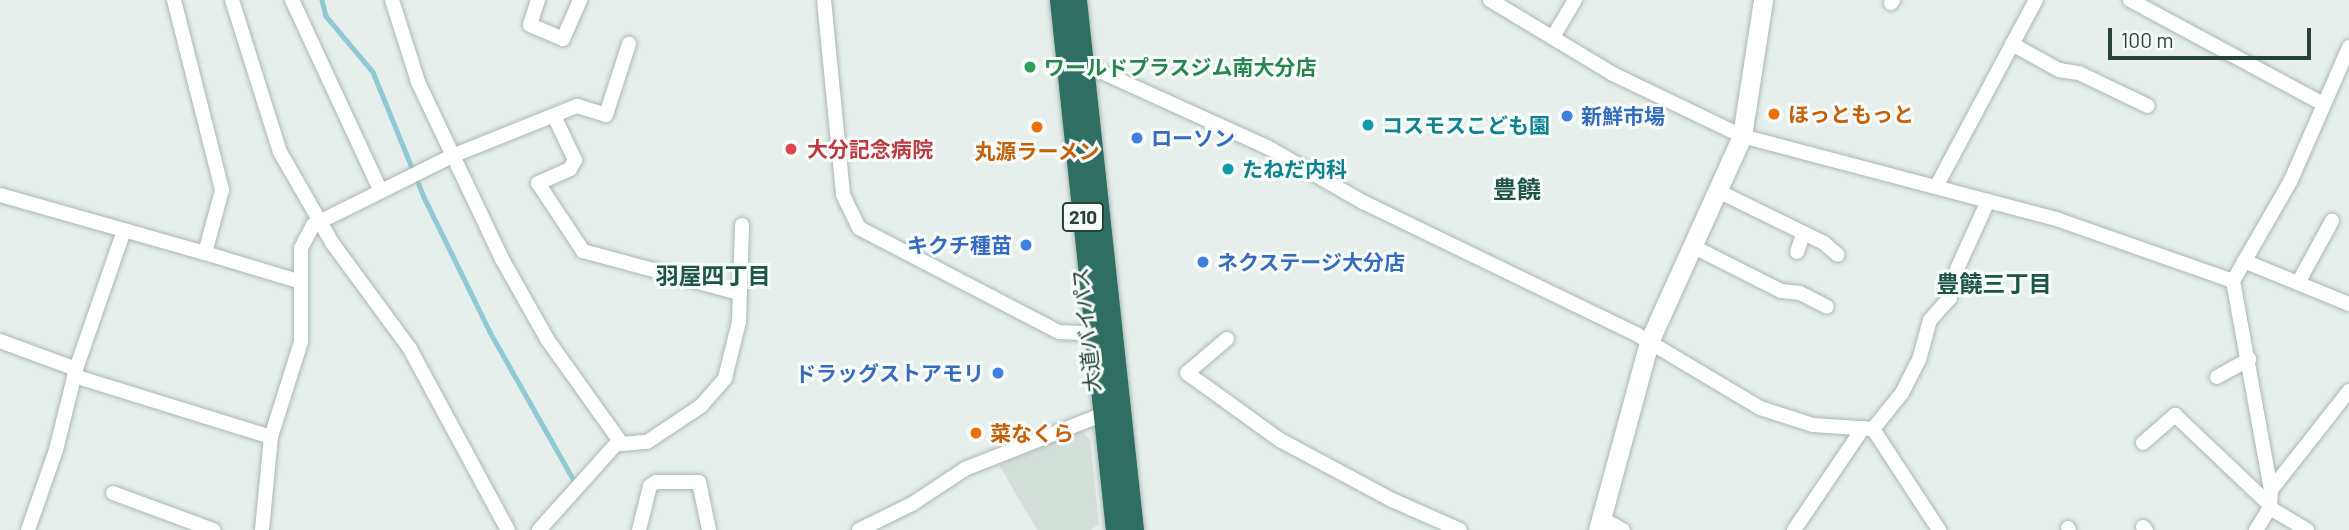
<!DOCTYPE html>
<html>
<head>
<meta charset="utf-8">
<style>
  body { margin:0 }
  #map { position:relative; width:2349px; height:530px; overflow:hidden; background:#e6efeb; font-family:Barlow,"Noto Sans JP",sans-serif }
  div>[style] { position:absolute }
  .built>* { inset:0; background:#d4dfda }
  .stream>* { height:4.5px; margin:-2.25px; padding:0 2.25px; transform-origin:2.25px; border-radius:2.25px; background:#8ec9d4 }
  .roads { filter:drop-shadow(0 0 2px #a8b8b2) drop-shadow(0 0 2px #a8b8b2) }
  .street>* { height:14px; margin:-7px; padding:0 7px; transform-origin:7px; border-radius:7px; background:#fff }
  .secondary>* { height:19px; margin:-9.5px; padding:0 9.5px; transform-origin:9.5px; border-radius:9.5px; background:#fff }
  .highway>* { height:21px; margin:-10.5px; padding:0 10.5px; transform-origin:10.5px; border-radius:10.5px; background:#2f6f62 }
  .dots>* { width:19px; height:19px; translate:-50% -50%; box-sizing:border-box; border:4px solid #f7fbf9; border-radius:50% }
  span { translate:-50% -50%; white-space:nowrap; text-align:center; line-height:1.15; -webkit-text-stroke:6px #f7fbf9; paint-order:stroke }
  .shield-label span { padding:2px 5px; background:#f7fbf9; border:2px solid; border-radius:5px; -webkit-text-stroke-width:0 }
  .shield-label { font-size:19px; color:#24423a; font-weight:700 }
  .leisure-label { font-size:21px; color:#27864d; font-weight:700 }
  .left { translate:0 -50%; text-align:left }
  .food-label { font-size:21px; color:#c56008; font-weight:700 }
  .shop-label { font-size:21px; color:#366cbe; font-weight:700 }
  .right { translate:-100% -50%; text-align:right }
  .culture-label { font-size:21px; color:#0d838f; font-weight:700 }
  .health-label { font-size:21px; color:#be3a42; font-weight:700 }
  .street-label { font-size:21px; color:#24423a }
  .neighbourhood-label { font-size:23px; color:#1f5548; font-weight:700 }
  .quarter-label { font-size:24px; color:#1f5548; font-weight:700 }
  .scale { position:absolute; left:2108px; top:28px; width:203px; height:32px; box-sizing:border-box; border:4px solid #24423a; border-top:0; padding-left:9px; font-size:21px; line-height:24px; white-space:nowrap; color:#24423a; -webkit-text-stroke:5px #f7fbf9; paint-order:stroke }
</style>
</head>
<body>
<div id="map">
  <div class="built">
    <div style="clip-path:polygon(1081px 430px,1090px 440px,1099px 524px,1091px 530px,1037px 530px,999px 465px)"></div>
  </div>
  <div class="stream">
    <div style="left:322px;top:0;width:16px;rotate:76deg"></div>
    <div style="left:326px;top:16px;width:73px;rotate:50deg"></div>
    <div style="left:373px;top:72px;width:135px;rotate:67.8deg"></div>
    <div style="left:424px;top:197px;width:150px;rotate:63.9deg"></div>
    <div style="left:490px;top:332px;width:172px;rotate:60.5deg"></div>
  </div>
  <div class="roads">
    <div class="street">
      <div style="left:174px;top:0;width:196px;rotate:75.8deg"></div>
      <div style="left:222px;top:190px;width:65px;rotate:105.1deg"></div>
      <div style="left:205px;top:253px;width:100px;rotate:16.8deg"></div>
      <div style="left:232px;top:0;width:159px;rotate:72.5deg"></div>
      <div style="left:280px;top:152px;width:106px;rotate:60.1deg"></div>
      <div style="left:333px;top:244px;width:130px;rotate:53.7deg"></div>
      <div style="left:410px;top:349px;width:206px;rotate:61.6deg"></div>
      <div style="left:292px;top:0;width:209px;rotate:65.1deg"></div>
      <div style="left:392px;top:0;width:86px;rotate:72.4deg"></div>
      <div style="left:418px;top:82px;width:196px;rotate:64.6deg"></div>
      <div style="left:502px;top:259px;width:92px;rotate:60.6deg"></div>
      <div style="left:547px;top:339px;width:129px;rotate:54.5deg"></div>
      <div style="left:622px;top:444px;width:25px;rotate:-5deg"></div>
      <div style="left:647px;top:442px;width:65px;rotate:-33.7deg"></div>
      <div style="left:701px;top:406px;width:37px;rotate:-49deg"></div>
      <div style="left:725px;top:378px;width:58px;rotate:-76deg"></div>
      <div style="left:739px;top:322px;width:97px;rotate:-88.2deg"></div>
      <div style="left:538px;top:0;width:26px;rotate:108deg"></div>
      <div style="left:530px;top:25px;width:36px;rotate:23deg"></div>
      <div style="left:563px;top:39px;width:43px;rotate:-66.4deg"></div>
      <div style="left:824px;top:0;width:196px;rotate:84.4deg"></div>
      <div style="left:843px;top:195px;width:37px;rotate:64deg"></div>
      <div style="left:859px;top:228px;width:225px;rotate:27.5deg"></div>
      <div style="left:1059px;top:332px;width:43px;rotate:2.7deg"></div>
      <div style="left:1490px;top:0;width:144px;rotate:31deg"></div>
      <div style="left:1613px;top:74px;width:143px;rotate:25.7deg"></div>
      <div style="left:1742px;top:136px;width:328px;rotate:14.8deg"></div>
      <div style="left:2059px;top:220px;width:184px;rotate:19.3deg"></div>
      <div style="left:2130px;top:0;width:219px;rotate:28.3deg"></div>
      <div style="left:1891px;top:3px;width:4px;rotate:-56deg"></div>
      <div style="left:1553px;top:37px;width:43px;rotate:-59.3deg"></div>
      <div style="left:2012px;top:44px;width:54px;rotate:29deg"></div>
      <div style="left:2059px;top:70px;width:20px;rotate:9deg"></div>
      <div style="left:2079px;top:73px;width:76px;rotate:25.6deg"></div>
      <div style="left:1075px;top:70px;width:20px;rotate:-3deg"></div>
      <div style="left:1095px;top:69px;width:191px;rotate:24.4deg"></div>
      <div style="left:1269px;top:148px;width:108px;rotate:29.9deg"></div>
      <div style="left:1363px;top:202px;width:303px;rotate:25.8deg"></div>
      <div style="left:1636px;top:334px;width:144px;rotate:30.8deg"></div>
      <div style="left:1760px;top:408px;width:56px;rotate:17.8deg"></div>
      <div style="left:1813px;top:425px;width:60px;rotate:3.8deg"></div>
      <div style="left:1873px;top:429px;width:46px;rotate:-51.1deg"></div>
      <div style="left:1902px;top:393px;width:37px;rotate:-63deg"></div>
      <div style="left:1919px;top:360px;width:41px;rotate:-74.6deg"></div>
      <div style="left:1930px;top:320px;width:30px;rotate:-48deg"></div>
      <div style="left:1950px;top:298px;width:30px;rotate:-76deg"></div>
      <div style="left:1957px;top:269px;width:75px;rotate:-65.5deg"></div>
      <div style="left:554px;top:116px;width:49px;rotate:64.5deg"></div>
      <div style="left:575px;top:160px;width:10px;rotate:119deg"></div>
      <div style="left:570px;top:169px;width:35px;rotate:156deg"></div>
      <div style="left:538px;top:183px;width:82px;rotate:56.5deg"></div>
      <div style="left:583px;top:251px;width:162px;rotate:15.1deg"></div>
      <div style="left:1936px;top:187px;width:212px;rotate:-61.9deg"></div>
      <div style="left:1720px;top:192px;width:116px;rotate:26.1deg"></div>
      <div style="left:1824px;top:243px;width:18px;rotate:41deg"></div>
      <div style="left:0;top:195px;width:213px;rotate:15.8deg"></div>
      <div style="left:1694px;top:247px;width:97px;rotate:26.8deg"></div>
      <div style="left:1781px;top:291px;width:19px;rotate:6deg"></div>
      <div style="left:1800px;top:293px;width:30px;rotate:27deg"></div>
      <div style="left:1797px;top:252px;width:18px;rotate:-71deg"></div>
      <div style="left:2244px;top:261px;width:113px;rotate:22.3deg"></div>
      <div style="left:2298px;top:283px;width:71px;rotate:-61.3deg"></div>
      <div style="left:1227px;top:339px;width:52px;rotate:139.6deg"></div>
      <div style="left:1187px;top:373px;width:115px;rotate:35.8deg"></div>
      <div style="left:1280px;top:440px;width:127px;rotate:28.2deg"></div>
      <div style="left:1392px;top:500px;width:74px;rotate:23.8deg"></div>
      <div style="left:0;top:341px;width:81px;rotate:20.2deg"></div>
      <div style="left:74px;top:376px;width:206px;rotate:17.2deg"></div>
      <div style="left:2217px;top:377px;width:37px;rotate:-29deg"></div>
      <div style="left:1873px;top:429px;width:121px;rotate:56.8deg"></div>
      <div style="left:2143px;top:443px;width:43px;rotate:-41.2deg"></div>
      <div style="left:2175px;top:415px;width:131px;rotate:43.5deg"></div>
      <div style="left:2271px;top:490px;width:126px;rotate:-51.8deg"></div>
      <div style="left:113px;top:493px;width:107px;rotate:20.3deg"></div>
      <div style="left:2270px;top:508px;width:43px;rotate:30.7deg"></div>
      <div style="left:1601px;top:518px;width:25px;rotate:29deg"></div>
      <div style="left:2143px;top:527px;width:4px;rotate:45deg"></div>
      <div style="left:2068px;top:528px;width:2px;rotate:63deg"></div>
      <div style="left:28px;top:530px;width:85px;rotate:-70.7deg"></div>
      <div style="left:56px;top:450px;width:83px;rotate:-76.1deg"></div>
      <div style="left:76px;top:369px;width:147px;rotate:-70.9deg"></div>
      <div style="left:262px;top:530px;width:93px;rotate:-84.5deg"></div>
      <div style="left:271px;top:437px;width:100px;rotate:-72.5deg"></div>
      <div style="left:301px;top:342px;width:94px;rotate:-90deg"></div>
      <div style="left:301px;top:248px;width:26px;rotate:-62deg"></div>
      <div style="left:313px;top:225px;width:155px;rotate:-26.4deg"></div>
      <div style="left:452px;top:156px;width:135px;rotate:-21.8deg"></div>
      <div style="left:577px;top:106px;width:30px;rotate:17deg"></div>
      <div style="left:606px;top:115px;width:75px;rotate:-72.1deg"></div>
      <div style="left:539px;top:530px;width:118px;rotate:-48.1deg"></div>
      <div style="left:639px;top:530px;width:45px;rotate:-76deg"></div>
      <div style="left:650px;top:486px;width:7px;rotate:-34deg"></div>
      <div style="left:656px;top:482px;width:43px"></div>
      <div style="left:699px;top:482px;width:49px;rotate:78.2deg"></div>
      <div style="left:859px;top:530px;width:59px;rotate:-26.1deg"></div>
      <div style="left:912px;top:504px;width:64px;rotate:-33.4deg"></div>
      <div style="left:965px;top:469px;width:155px;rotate:-21.6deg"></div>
      <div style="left:1794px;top:530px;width:123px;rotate:-55.9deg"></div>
      <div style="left:2256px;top:530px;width:26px;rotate:-58deg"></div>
      <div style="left:2270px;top:508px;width:18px;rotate:-87deg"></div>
      <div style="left:2271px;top:490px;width:212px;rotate:-100.3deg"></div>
      <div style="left:2233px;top:281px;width:116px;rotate:-60.1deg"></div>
      <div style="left:2291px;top:180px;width:145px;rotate:-66.4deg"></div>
    </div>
    <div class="secondary">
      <div style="left:1598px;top:530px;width:195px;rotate:-74.8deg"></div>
      <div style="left:1649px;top:342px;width:226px;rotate:-65.7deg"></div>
      <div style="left:1742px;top:136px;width:138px;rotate:-81.2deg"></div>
    </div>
    <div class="highway">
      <div style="left:1060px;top:0;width:533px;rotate:83.97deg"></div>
      <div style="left:1076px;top:0;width:533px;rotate:83.86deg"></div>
    </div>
  </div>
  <div class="dots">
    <div style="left:1030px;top:67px;background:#2e9e5b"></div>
    <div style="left:1774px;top:114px;background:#e8710a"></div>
    <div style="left:1567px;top:116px;background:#3f7fe0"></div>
    <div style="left:1368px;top:125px;background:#0f9aa8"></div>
    <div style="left:1037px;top:127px;background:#e8710a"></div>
    <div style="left:1137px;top:138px;background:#3f7fe0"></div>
    <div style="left:791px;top:149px;background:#e0444e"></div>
    <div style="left:1228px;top:169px;background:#0f9aa8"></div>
    <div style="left:1026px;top:245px;background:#3f7fe0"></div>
    <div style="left:1203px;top:262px;background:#3f7fe0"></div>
    <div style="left:998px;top:373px;background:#3f7fe0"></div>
    <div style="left:976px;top:433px;background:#e8710a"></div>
  </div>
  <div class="shield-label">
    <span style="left:1083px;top:217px">210</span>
  </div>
  <div class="leisure-label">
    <span class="left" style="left:1044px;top:67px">ワールドプラスジム南大分店</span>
  </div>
  <div class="food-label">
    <span class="left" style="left:1788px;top:114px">ほっともっと</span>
    <span style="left:1037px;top:151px">丸源ラーメン</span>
    <span class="left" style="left:990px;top:433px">菜なくら</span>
  </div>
  <div class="shop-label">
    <span class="left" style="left:1581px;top:116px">新鮮市場</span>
    <span class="left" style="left:1151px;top:138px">ローソン</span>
    <span class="right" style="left:1012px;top:245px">キクチ種苗</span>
    <span class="left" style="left:1217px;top:262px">ネクステージ大分店</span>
    <span class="right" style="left:984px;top:373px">ドラッグストアモリ</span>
  </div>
  <div class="culture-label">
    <span class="left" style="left:1382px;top:125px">コスモスこども園</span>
    <span class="left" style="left:1242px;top:169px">たねだ内科</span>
  </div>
  <div class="health-label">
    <span class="left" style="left:807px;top:149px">大分記念病院</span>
  </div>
  <div class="street-label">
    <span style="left:1086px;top:330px;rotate:-96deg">大道バイパス</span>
  </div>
  <div class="neighbourhood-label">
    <span style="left:713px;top:275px">羽屋四丁目</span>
    <span style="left:1994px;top:283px">豊饒三丁目</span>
  </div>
  <div class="quarter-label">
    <span style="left:1517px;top:189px">豊饒</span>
  </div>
  <div class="scale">100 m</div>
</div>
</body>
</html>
